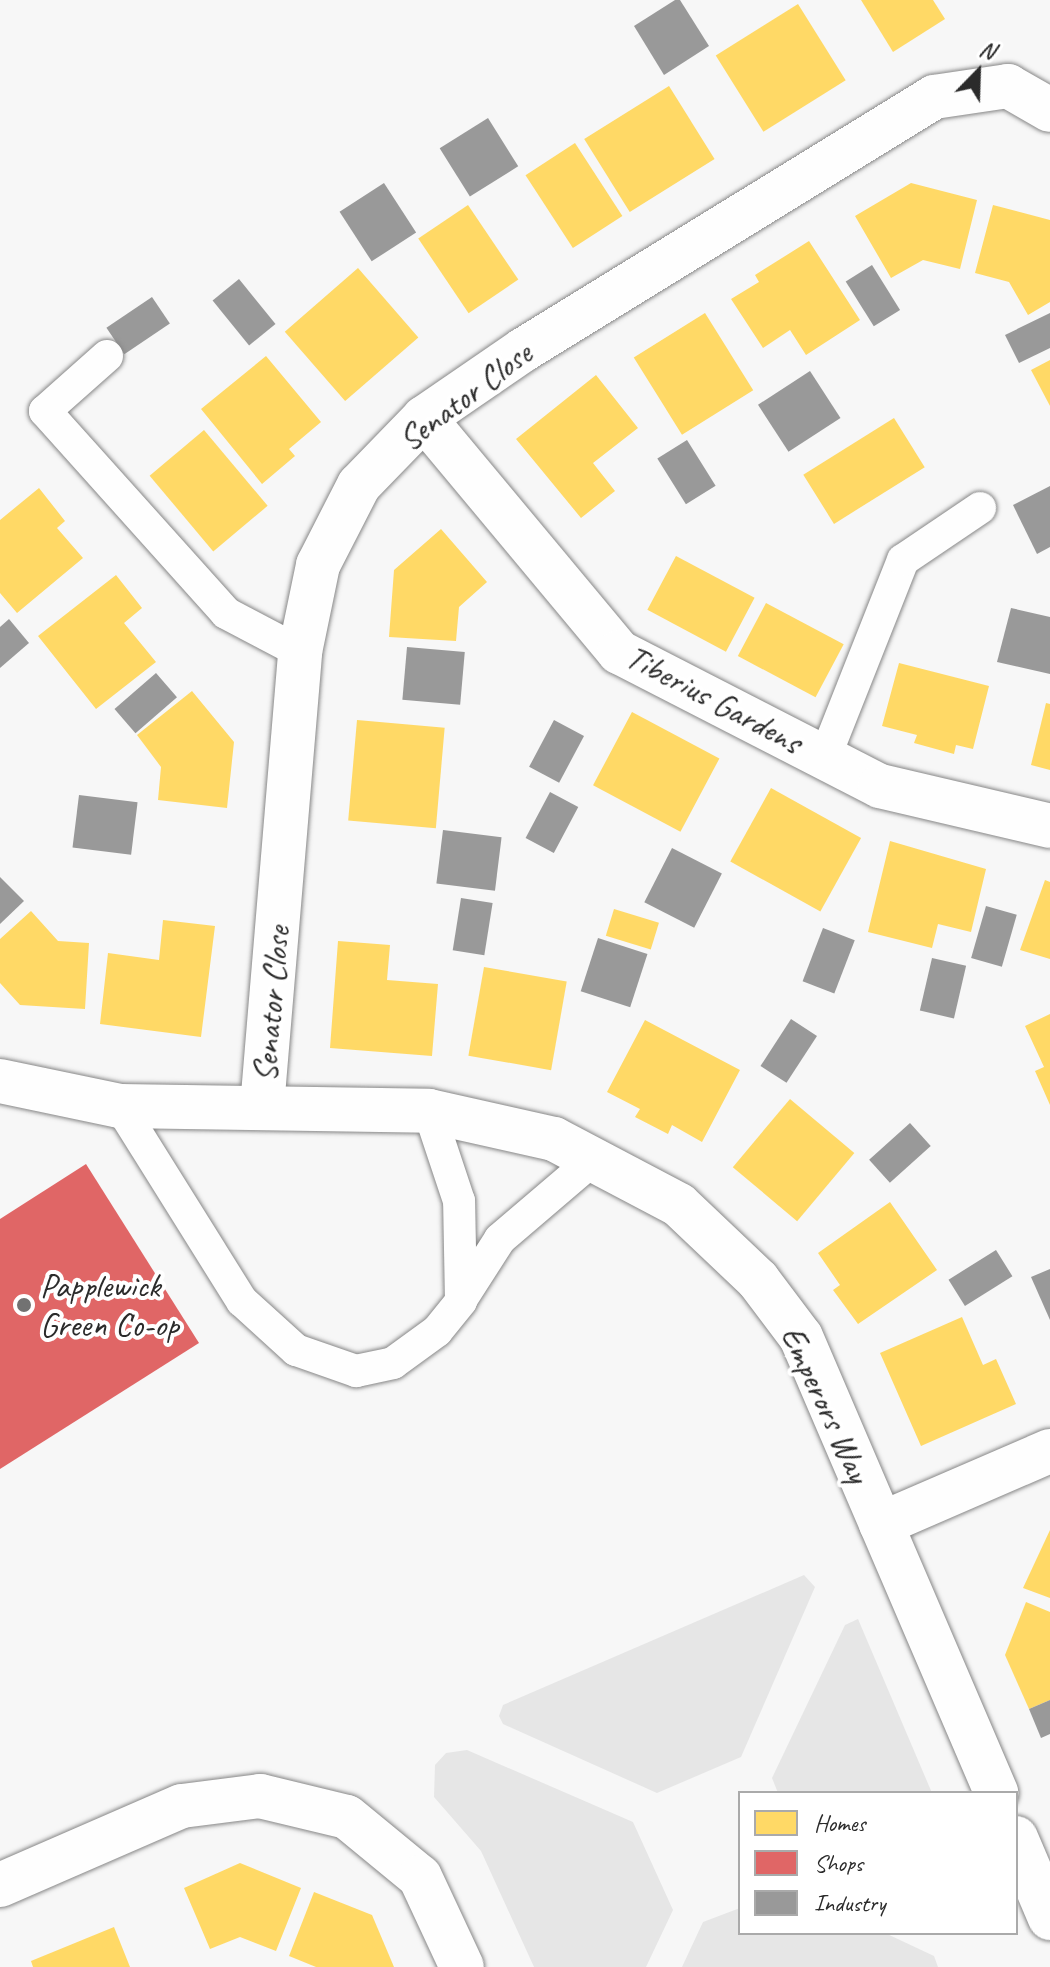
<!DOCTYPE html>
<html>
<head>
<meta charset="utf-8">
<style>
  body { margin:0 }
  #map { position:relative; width:1050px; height:1967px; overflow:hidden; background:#f7f7f7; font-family:Caveat,sans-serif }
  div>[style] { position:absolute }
  .green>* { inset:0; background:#e6e6e6 }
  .homes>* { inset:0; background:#ffd966; transform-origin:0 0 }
  .shops>* { inset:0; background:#e06666 }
  .industry>* { inset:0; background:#999; transform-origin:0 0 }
  .roads { filter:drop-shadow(0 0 2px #878787) drop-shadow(0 0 2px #878787) }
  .service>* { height:32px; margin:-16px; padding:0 16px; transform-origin:16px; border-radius:16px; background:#fefefe }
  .minor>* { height:44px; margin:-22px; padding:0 22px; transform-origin:22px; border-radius:22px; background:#fefefe }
  .dots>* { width:22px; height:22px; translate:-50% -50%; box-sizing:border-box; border:4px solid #fff; border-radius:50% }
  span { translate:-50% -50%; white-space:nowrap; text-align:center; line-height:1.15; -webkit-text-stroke:8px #fff; paint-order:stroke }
  .street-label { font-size:34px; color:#2b2b2b }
  .poi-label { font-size:34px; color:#2b2b2b }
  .left { translate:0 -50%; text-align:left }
  .legend { position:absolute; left:738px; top:1791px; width:280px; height:144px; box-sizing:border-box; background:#fff; border:2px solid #aaa; margin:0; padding:10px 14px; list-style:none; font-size:24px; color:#2b2b2b }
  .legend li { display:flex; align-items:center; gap:16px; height:40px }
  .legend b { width:40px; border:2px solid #aaa }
  .north { position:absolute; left:938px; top:32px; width:80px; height:80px; -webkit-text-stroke:6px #fff; paint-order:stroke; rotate:23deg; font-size:22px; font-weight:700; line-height:32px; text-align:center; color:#2b2b2b }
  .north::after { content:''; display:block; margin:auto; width:28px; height:36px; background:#2b2b2b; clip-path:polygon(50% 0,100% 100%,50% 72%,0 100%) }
</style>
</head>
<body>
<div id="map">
  <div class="green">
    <div style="clip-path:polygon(804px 1575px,815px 1587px,741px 1757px,657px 1793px,503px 1724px,499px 1716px,503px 1705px)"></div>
    <div style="clip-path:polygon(858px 1619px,932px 1793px,778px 1793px,772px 1778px,845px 1625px)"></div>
    <div style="clip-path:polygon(467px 1750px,633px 1822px,673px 1910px,646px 1967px,534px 1967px,481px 1851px,434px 1797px,435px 1765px,446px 1753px)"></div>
    <div style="clip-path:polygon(740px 1908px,740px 1933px,885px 1933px,934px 1956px,938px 1967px,682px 1967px,703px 1922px)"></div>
  </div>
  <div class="homes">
    <div style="clip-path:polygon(861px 0,933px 0,945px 19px,893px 52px)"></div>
    <div style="left:798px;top:4px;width:90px;height:97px;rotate:58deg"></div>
    <div style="left:669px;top:86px;width:86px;height:100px;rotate:58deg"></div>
    <div style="left:575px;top:143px;width:87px;height:59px;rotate:57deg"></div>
    <div style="clip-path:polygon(911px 183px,977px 200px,960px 269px,923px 260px,891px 278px,855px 216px)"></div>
    <div style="left:468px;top:205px;width:90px;height:60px;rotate:56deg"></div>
    <div style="clip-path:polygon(993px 205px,1050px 220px,1050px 302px,1028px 315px,1009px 282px,975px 273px)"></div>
    <div style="clip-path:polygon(809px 241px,860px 320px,806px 355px,790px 330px,763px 348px,731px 299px,759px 282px,755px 275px)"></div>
    <div style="left:358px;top:268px;width:92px;height:97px;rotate:49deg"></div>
    <div style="left:705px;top:313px;width:91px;height:84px;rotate:58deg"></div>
    <div style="clip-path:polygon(266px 356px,321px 422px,289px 449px,295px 456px,262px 484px,201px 409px)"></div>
    <div style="clip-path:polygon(1050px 360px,1050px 406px,1031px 370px)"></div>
    <div style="clip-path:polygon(596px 375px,638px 428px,593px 463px,615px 491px,581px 518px,516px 439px)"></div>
    <div style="left:894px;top:418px;width:58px;height:107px;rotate:58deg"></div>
    <div style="left:204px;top:430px;width:99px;height:71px;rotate:50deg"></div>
    <div style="clip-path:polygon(39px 488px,65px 521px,57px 528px,83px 558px,17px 613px,0 593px,0 520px)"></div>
    <div style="clip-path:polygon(441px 529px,487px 582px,459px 607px,456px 641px,389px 637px,394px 570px)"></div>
    <div style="left:676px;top:556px;width:89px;height:61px;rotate:28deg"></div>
    <div style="clip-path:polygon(116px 575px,142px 608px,124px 623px,156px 662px,96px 709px,38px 636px)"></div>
    <div style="left:766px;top:603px;width:88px;height:60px;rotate:28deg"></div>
    <div style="clip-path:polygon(899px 663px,989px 686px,973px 749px,956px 745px,954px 754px,914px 743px,917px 735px,882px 726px)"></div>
    <div style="clip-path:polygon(192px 691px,234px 742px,227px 808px,158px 800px,161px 767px,137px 735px)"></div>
    <div style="clip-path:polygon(1046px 703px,1050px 704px,1050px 770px,1031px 765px)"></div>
    <div style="left:632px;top:712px;width:99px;height:83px;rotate:28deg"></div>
    <div style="left:357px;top:720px;width:88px;height:101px;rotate:5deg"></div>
    <div style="left:771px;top:788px;width:103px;height:84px;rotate:29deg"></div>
    <div style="clip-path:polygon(890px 841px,986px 869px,971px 932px,938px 924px,932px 948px,868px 932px)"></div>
    <div style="clip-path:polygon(1045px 880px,1050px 882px,1050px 959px,1020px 950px)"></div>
    <div style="left:614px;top:909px;width:47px;height:28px;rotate:17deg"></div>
    <div style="clip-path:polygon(31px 911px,58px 941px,89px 943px,85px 1009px,20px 1005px,0 983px,0 939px)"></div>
    <div style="clip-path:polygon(163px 920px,215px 926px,201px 1037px,100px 1024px,108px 953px,159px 960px)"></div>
    <div style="clip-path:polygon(338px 941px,390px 945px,387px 980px,438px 984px,432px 1056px,330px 1048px)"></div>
    <div style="left:484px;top:967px;width:84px;height:90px;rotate:10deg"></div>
    <div style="clip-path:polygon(1050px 1014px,1050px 1105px,1035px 1071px,1044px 1067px,1025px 1026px)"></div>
    <div style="clip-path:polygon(645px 1020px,740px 1070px,702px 1142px,672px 1125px,668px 1134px,635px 1117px,640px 1109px,607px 1092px)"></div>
    <div style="left:790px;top:1099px;width:84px;height:89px;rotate:40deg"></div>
    <div style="clip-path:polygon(890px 1202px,937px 1270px,858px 1324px,833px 1290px,840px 1285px,818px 1253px)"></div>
    <div style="clip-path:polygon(962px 1317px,983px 1365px,996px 1359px,1016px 1404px,921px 1446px,880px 1353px)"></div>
    <div style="clip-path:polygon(1050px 1530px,1050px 1598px,1023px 1588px)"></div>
    <div style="clip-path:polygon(1026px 1602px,1050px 1612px,1050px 1700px,1029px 1709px,1005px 1655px)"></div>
    <div style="clip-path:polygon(240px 1863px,301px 1888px,276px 1951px,240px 1937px,210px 1949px,184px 1888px)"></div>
    <div style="clip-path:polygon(314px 1892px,372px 1915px,394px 1967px,316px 1967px,289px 1956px)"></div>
    <div style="clip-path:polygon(114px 1927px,130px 1967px,33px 1967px,31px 1961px)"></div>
  </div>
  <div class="shops">
    <div style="clip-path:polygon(86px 1164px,199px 1343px,0 1469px,0 1219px)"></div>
  </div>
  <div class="industry">
    <div style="clip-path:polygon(675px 0,680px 0,709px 46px,664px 75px,634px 26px)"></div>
    <div style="left:488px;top:118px;width:57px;height:57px;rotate:58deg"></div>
    <div style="left:384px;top:183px;width:59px;height:53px;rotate:57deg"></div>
    <div style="left:872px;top:265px;width:53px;height:31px;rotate:58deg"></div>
    <div style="left:239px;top:279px;width:58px;height:34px;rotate:51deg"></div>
    <div style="left:152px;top:297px;width:32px;height:55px;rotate:56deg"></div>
    <div style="clip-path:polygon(1050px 313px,1050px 348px,1019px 363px,1005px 335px)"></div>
    <div style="left:810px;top:371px;width:56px;height:62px;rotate:57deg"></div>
    <div style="left:687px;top:440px;width:54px;height:35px;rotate:58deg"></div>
    <div style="clip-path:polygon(1050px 486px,1050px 547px,1037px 554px,1013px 505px)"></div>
    <div style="clip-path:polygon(1011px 608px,1050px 617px,1050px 674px,997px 662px)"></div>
    <div style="clip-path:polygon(9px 619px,29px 643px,0 668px,0 627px)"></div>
    <div style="left:407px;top:647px;width:58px;height:53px;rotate:5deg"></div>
    <div style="left:156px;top:673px;width:32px;height:55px;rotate:49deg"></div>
    <div style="left:554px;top:720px;width:34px;height:53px;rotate:28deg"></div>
    <div style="left:550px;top:792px;width:32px;height:52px;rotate:28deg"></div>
    <div style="left:79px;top:795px;width:59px;height:53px;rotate:7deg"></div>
    <div style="left:443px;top:830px;width:59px;height:54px;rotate:7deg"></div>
    <div style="left:672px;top:848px;width:56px;height:61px;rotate:27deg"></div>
    <div style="clip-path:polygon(0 877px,24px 901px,0 924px)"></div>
    <div style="left:461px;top:898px;width:32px;height:53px;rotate:9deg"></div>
    <div style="left:986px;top:906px;width:32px;height:54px;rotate:16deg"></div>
    <div style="left:823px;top:928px;width:34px;height:57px;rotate:21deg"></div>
    <div style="left:598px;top:938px;width:52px;height:56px;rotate:18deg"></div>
    <div style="left:932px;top:958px;width:35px;height:54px;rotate:13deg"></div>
    <div style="left:791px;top:1019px;width:31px;height:56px;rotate:33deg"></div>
    <div style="left:910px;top:1123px;width:31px;height:55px;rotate:48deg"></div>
    <div style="left:996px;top:1250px;width:31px;height:56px;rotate:58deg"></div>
    <div style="clip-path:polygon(1050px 1269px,1050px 1320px,1031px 1277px)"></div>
    <div style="clip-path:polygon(1050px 1700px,1050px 1734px,1041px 1738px,1029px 1709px)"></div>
  </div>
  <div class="roads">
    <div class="service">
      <div style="left:107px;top:356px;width:83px;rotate:138.4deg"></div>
      <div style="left:45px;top:411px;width:271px;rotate:48.1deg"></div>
      <div style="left:226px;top:613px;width:84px;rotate:27.8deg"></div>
      <div style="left:825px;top:757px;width:212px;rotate:-68.4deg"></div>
      <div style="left:903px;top:560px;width:93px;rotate:-34deg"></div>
      <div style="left:120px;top:1106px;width:230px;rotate:58deg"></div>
      <div style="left:242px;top:1301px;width:73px;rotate:42.2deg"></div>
      <div style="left:296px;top:1350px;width:64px;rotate:19.3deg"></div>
      <div style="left:356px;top:1371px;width:38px;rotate:-12deg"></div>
      <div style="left:393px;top:1363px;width:54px;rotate:-36deg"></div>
      <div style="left:437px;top:1331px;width:38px;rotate:-51deg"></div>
      <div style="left:461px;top:1301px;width:100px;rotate:-91.1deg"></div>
      <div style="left:459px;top:1201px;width:95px;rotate:-108.4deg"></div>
      <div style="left:461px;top:1300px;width:72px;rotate:-57.4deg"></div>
      <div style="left:500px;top:1239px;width:125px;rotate:-40.5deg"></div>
    </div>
    <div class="minor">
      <div style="left:424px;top:418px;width:305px;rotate:50.2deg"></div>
      <div style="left:619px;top:652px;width:293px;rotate:27.2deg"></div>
      <div style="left:880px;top:786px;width:175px;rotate:13.2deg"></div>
      <div style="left:0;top:1081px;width:123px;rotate:11.8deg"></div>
      <div style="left:120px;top:1106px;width:309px;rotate:0.9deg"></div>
      <div style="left:429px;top:1111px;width:128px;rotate:12.6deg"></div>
      <div style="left:554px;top:1139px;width:141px;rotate:27.8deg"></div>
      <div style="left:679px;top:1205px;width:109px;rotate:43.5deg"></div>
      <div style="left:758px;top:1280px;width:71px;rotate:53deg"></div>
      <div style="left:801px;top:1337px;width:496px;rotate:66.8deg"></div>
      <div style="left:262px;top:1107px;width:457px;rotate:-85.2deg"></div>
      <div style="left:300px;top:652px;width:89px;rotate:-78.3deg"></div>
      <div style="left:318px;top:565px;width:90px;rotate:-62.9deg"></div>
      <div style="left:359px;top:485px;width:93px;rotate:-45.9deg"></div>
      <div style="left:424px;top:418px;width:120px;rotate:-34.5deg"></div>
      <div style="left:523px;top:350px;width:483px;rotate:-31.6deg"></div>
      <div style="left:934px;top:97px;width:75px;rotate:-8.5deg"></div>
      <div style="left:1008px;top:86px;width:48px;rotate:29.7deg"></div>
      <div style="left:881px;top:1524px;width:184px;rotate:-23.4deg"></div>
      <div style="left:1016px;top:1838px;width:87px;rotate:67deg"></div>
      <div style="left:0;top:1885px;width:198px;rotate:-23.5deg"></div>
      <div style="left:182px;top:1806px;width:79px;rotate:-7.3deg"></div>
      <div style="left:260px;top:1796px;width:89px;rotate:13.6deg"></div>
      <div style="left:347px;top:1817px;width:94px;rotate:39.4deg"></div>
      <div style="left:420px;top:1877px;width:99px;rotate:65deg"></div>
    </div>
  </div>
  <div class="dots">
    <div style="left:24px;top:1305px;background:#727272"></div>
  </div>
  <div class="street-label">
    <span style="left:465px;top:396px;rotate:-37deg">Senator Close</span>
    <span style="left:714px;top:699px;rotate:28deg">Tiberius Gardens</span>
    <span style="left:271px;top:1004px;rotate:-85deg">Senator Close</span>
    <span style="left:826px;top:1404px;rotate:65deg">Emperors Way</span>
  </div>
  <div class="poi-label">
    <span class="left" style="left:40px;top:1305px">Papplewick<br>Green Co-op</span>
  </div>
  <ul class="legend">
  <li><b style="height:22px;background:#ffd966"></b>Homes</li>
  <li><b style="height:22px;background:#e06666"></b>Shops</li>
  <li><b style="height:22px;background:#999"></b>Industry</li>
  </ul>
  <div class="north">N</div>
</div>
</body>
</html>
